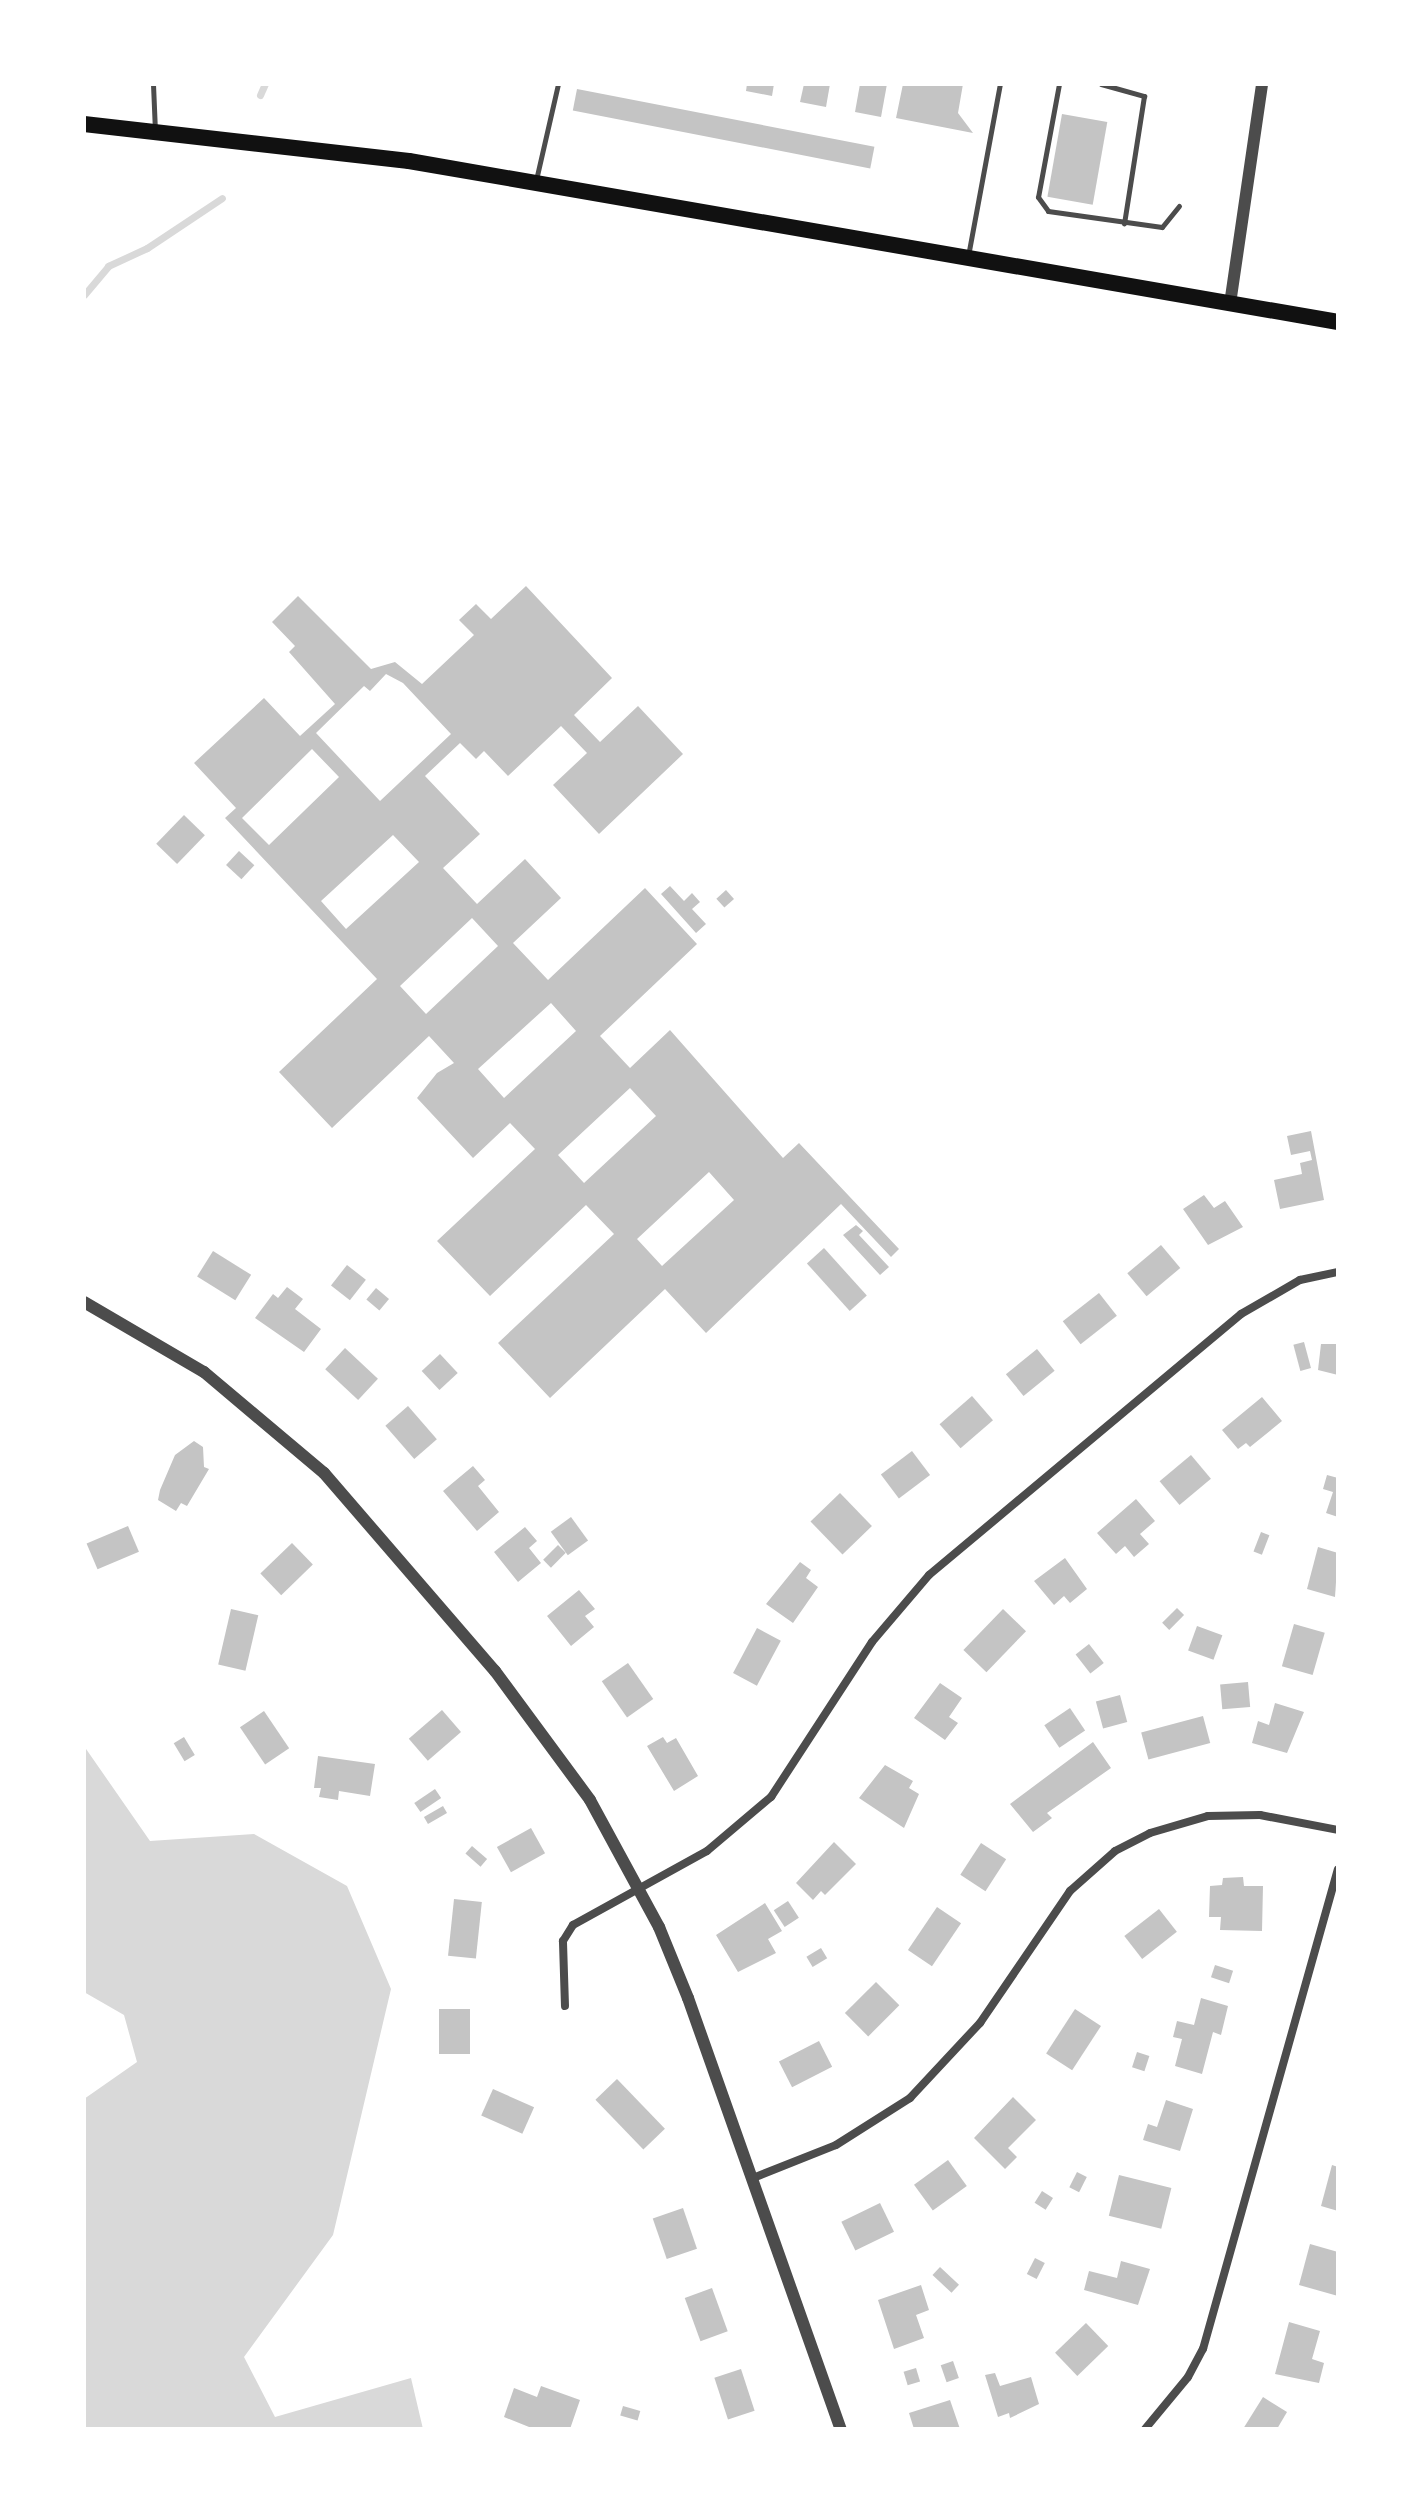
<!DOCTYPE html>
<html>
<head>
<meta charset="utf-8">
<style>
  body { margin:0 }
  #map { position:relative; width:1422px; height:2513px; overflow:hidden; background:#fff; font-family:Barlow,sans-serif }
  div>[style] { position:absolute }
  .water>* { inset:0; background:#d9d9d9 }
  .stream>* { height:7px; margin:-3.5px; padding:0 3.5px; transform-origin:3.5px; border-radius:3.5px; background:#d9d9d9 }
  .building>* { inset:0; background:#c4c4c4; transform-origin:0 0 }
  .service>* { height:5px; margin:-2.5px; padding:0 2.5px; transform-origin:2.5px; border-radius:2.5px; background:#4c4c4c }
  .minor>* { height:8px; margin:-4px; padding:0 4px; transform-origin:4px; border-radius:4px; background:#4c4c4c }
  .tertiary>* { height:12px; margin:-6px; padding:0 6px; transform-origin:6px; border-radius:6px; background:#4c4c4c }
  .primary>* { height:16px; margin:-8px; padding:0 8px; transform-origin:8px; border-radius:8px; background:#111 }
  span { translate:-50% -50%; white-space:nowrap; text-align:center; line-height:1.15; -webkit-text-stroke:8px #fff; paint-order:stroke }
  .frame { position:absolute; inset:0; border:86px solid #fff; pointer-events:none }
</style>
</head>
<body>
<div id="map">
  <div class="water">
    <div style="clip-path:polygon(84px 1746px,150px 1841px,254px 1834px,347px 1886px,391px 1989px,333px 2235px,244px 2357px,275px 2417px,411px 2378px,423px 2429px,84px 2429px,84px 2099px,137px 2062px,124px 2015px,84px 1992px)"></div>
  </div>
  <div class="stream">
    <div style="left:260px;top:95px;width:12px;rotate:-66deg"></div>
    <div style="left:84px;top:295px;width:38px;rotate:-50deg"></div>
    <div style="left:108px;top:266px;width:43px;rotate:-24.8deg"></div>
    <div style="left:147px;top:248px;width:90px;rotate:-33.7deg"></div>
  </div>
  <div class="building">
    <div style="clip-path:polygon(747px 84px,774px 84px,772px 96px,746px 91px)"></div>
    <div style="clip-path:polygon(804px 84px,830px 84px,826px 107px,800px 102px)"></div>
    <div style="clip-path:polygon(860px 84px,887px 84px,881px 117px,855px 112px)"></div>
    <div style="clip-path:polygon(903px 84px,963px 84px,958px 113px,973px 133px,896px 118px)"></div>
    <div style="left:577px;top:89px;width:303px;height:22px;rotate:11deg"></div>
    <div style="left:1062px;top:114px;width:46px;height:84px;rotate:10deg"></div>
    <div style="clip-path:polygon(evenodd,526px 586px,612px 678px,574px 715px,600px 742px,638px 706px,683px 754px,599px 834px,553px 785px,587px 753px,561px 726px,508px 776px,484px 751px,476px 759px,460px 743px,425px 776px,480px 834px,443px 868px,477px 904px,525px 859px,561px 898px,513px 943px,548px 980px,645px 888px,697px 944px,600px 1036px,630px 1068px,670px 1030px,783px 1158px,799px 1143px,899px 1249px,891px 1257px,841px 1204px,706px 1333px,665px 1289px,550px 1398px,498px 1343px,614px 1234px,586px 1205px,490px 1296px,437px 1241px,535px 1149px,510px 1123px,473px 1158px,417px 1098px,437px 1073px,454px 1063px,429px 1036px,332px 1128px,279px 1072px,377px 979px,225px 818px,236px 808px,194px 763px,264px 698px,300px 736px,335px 704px,289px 652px,295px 646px,272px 622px,298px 596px,371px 669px,395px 662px,422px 684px,474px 635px,459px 620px,476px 604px,491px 619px,526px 586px,386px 674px,403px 683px,451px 734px,380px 801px,316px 733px,364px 686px,370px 691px,386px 674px,526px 586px,312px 749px,339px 777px,269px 845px,242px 818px,312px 749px,526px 586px,393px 835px,419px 862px,346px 929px,321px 901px,393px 835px,526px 586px,472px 918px,498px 946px,426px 1014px,400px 986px,472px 918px,526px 586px,551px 1003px,576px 1031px,504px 1098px,478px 1069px,551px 1003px,526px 586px,630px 1088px,656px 1116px,584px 1183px,558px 1155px,630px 1088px,526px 586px,709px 1172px,734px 1200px,662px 1266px,637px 1239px,709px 1172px)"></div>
    <div style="left:184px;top:815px;width:29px;height:40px;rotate:44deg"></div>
    <div style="left:239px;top:851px;width:21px;height:19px;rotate:43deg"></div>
    <div style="clip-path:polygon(670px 886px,684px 901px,692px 893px,700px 902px,692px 909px,706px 924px,696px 933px,661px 894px)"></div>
    <div style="left:726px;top:890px;width:12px;height:13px;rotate:48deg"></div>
    <div style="clip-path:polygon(1311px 1131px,1324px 1200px,1280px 1209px,1274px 1180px,1302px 1174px,1300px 1163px,1312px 1160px,1310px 1151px,1291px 1155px,1287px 1136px)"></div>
    <div style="clip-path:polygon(1204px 1195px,1214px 1208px,1225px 1201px,1243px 1227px,1208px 1245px,1183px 1209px)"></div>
    <div style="clip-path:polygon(856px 1225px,863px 1231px,859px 1235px,889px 1267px,880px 1275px,843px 1235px)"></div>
    <div style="left:1161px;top:1245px;width:30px;height:44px;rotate:50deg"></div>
    <div style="left:824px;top:1248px;width:64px;height:23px;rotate:48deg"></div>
    <div style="left:213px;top:1251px;width:45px;height:30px;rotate:32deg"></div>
    <div style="left:347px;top:1265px;width:24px;height:26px;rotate:38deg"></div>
    <div style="clip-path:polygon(287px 1287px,303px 1299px,295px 1309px,321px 1329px,304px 1352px,255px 1318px,273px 1294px,278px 1298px)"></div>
    <div style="left:376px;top:1288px;width:17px;height:15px;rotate:40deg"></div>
    <div style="left:1099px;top:1293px;width:29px;height:46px;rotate:52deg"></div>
    <div style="left:1304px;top:1342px;width:27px;height:11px;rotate:75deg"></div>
    <div style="clip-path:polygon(1321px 1344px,1338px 1344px,1338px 1375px,1318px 1370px)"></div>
    <div style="left:345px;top:1348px;width:45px;height:29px;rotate:43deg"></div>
    <div style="left:1037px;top:1349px;width:28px;height:40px;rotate:51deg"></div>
    <div style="left:440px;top:1354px;width:26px;height:25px;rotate:47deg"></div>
    <div style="left:972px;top:1396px;width:32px;height:43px;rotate:49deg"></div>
    <div style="clip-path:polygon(1262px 1397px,1282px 1421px,1250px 1447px,1246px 1443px,1238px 1449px,1222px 1430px)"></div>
    <div style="left:408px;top:1406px;width:44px;height:30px;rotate:49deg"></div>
    <div style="clip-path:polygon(194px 1441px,203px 1447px,204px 1467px,209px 1469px,187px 1506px,181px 1503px,176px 1511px,158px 1500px,160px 1490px,175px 1455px)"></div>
    <div style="left:912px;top:1451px;width:30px;height:39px;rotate:53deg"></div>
    <div style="left:1191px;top:1455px;width:31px;height:41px;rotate:50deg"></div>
    <div style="clip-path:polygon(473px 1466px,485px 1480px,478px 1486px,499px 1512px,477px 1531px,443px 1491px)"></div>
    <div style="clip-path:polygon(1327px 1475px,1338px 1478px,1338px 1517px,1326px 1513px,1333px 1492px,1323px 1489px)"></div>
    <div style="left:840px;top:1493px;width:46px;height:41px;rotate:46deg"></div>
    <div style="clip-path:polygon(1136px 1499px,1155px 1521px,1140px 1534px,1149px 1544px,1134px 1557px,1125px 1546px,1116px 1554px,1097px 1533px)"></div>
    <div style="left:571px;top:1517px;width:29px;height:25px;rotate:54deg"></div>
    <div style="left:128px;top:1526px;width:28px;height:45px;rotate:67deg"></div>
    <div style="clip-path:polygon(525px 1527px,537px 1541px,529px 1548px,541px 1563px,518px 1582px,494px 1552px)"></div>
    <div style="left:1261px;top:1532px;width:9px;height:21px;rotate:21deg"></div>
    <div style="left:292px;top:1543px;width:30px;height:44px;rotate:46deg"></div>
    <div style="left:558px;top:1545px;width:11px;height:21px;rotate:45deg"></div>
    <div style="clip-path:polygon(1318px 1547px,1338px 1553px,1335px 1597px,1307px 1589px)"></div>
    <div style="clip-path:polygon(1065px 1558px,1087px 1589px,1070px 1603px,1064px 1596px,1054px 1605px,1034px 1581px)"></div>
    <div style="clip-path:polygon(800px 1562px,811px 1570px,806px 1578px,818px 1587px,793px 1623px,766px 1604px)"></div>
    <div style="clip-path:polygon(579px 1590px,595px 1609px,585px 1616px,594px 1627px,571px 1646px,547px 1616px)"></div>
    <div style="left:1177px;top:1608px;width:10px;height:21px;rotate:45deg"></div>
    <div style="left:231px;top:1609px;width:28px;height:57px;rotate:13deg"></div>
    <div style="left:1003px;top:1609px;width:32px;height:57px;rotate:44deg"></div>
    <div style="left:1294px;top:1624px;width:32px;height:44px;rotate:16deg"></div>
    <div style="left:1197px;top:1626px;width:27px;height:26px;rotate:20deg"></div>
    <div style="left:757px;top:1628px;width:27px;height:51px;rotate:28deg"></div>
    <div style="left:1089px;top:1644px;width:24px;height:17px;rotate:52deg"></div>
    <div style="left:628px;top:1663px;width:44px;height:32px;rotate:55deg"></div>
    <div style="left:1248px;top:1682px;width:25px;height:28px;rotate:85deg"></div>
    <div style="clip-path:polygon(940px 1683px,962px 1698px,949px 1717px,958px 1723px,945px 1740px,914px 1718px)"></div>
    <div style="left:1120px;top:1695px;width:28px;height:25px;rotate:75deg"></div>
    <div style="clip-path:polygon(1275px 1703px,1304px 1712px,1287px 1753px,1252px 1743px,1258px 1721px,1269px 1725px)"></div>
    <div style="left:1070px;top:1708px;width:27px;height:31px;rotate:56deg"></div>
    <div style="left:442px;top:1710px;width:29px;height:44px;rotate:49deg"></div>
    <div style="left:264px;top:1711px;width:45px;height:29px;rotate:56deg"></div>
    <div style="left:1203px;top:1716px;width:28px;height:64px;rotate:75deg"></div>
    <div style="left:184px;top:1737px;width:21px;height:12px;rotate:59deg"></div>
    <div style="clip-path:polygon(663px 1737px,667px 1743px,676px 1738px,698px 1776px,674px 1791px,647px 1746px)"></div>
    <div style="clip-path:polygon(1093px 1742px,1111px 1768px,1047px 1813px,1052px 1818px,1033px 1832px,1010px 1804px)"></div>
    <div style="clip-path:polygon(318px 1756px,375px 1764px,370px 1796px,339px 1791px,338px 1800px,319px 1797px,321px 1788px,314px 1788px)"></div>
    <div style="clip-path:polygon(885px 1765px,913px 1781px,909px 1788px,919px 1794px,904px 1828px,859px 1798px)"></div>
    <div style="left:435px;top:1789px;width:11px;height:25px;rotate:56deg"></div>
    <div style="left:443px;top:1806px;width:8px;height:22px;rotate:60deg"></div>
    <div style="left:531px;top:1828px;width:29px;height:39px;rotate:61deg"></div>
    <div style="clip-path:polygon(834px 1842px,856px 1864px,825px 1895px,821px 1891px,813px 1900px,796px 1883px)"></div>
    <div style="left:981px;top:1843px;width:30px;height:38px;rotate:33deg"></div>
    <div style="left:472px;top:1846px;width:20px;height:10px;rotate:41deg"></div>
    <div style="clip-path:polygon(1243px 1877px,1244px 1886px,1263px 1886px,1262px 1931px,1220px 1930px,1221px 1917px,1209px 1917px,1210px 1886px,1222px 1885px,1223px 1878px)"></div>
    <div style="left:454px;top:1899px;width:28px;height:57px;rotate:6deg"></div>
    <div style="left:788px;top:1901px;width:20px;height:17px;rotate:57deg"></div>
    <div style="clip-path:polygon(765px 1903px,782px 1931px,768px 1939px,776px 1953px,738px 1972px,716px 1935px)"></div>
    <div style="left:937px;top:1907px;width:29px;height:52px;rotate:34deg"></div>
    <div style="left:1159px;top:1909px;width:29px;height:44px;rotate:52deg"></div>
    <div style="left:821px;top:1948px;width:12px;height:17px;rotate:59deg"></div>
    <div style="left:1215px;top:1965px;width:19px;height:13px;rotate:18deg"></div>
    <div style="left:876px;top:1982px;width:33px;height:44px;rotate:45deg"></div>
    <div style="clip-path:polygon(1201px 1998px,1228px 2006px,1221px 2035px,1213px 2032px,1202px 2074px,1175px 2066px,1182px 2039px,1173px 2037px,1177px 2021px,1194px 2025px)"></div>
    <div style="left:439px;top:2009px;width:31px;height:45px"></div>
    <div style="left:1075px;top:2009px;width:31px;height:53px;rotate:33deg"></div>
    <div style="left:819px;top:2041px;width:29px;height:45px;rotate:63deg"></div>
    <div style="left:1137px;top:2052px;width:13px;height:16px;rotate:18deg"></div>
    <div style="left:617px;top:2079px;width:69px;height:30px;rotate:46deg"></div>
    <div style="left:493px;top:2089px;width:45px;height:29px;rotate:24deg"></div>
    <div style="clip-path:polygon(1013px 2097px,1036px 2120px,1008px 2148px,1017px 2157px,1005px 2169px,974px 2138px)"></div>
    <div style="clip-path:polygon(1166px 2100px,1193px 2109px,1180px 2151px,1143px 2140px,1148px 2124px,1157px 2127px)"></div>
    <div style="left:948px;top:2160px;width:32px;height:42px;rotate:54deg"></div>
    <div style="clip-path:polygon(1332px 2165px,1338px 2167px,1338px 2211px,1321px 2206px)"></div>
    <div style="left:1077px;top:2172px;width:11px;height:17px;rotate:27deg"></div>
    <div style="left:1119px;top:2175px;width:54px;height:42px;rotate:14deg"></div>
    <div style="left:1042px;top:2191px;width:13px;height:14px;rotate:32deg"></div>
    <div style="left:880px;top:2203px;width:32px;height:43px;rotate:64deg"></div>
    <div style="left:683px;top:2208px;width:43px;height:32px;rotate:71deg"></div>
    <div style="clip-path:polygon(1310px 2244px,1338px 2252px,1338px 2296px,1299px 2285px)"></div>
    <div style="left:1035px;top:2258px;width:11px;height:18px;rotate:27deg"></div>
    <div style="clip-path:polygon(1121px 2261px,1150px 2269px,1138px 2305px,1084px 2290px,1089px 2271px,1117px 2278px)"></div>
    <div style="left:940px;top:2267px;width:26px;height:11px;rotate:43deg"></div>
    <div style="clip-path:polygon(921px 2285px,929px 2310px,916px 2315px,924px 2338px,894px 2349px,878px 2300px)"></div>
    <div style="left:712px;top:2288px;width:46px;height:29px;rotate:70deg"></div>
    <div style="clip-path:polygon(1289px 2322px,1320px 2331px,1312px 2359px,1324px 2363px,1319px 2383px,1275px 2374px)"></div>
    <div style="left:1086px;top:2323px;width:32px;height:43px;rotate:46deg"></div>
    <div style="left:953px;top:2361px;width:18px;height:13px;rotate:71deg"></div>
    <div style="left:916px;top:2368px;width:14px;height:13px;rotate:73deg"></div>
    <div style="left:741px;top:2369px;width:44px;height:28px;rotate:72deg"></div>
    <div style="clip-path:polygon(995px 2373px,1000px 2386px,1031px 2377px,1039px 2404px,1010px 2418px,1009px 2413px,998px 2417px,985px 2375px)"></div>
    <div style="clip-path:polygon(541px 2386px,580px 2400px,570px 2429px,534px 2429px,504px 2417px,514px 2388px,537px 2397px)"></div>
    <div style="clip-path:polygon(1263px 2397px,1287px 2412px,1277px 2429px,1243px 2429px)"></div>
    <div style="clip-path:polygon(950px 2400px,960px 2429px,914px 2429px,909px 2413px)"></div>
    <div style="left:623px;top:2406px;width:18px;height:10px;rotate:16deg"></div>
  </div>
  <div class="service">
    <div style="left:153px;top:84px;width:47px;rotate:87.6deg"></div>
    <div style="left:1059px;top:84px;width:115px;rotate:100.5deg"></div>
    <div style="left:1038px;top:197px;width:17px;rotate:54deg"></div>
    <div style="left:1048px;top:211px;width:115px;rotate:8deg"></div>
    <div style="left:1162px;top:227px;width:27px;rotate:-51deg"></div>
    <div style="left:1101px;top:84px;width:45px;rotate:15.6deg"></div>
    <div style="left:1144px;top:96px;width:129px;rotate:98.9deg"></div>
    <div style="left:536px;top:180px;width:98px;rotate:-77.1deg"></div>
    <div style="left:968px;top:256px;width:175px;rotate:-79.5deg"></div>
  </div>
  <div class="minor">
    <div style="left:565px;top:2006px;width:65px;rotate:-91.8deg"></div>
    <div style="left:563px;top:1941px;width:19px;rotate:-58deg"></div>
    <div style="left:573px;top:1925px;width:153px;rotate:-28.9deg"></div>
    <div style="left:707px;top:1851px;width:84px;rotate:-40.2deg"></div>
    <div style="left:771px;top:1797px;width:185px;rotate:-56.9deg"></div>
    <div style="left:872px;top:1642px;width:88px;rotate:-49.6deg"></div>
    <div style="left:929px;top:1575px;width:407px;rotate:-39.9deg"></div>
    <div style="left:1241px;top:1314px;width:68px;rotate:-30deg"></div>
    <div style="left:1300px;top:1280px;width:39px;rotate:-12deg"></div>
    <div style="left:753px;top:2178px;width:89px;rotate:-21.7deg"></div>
    <div style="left:836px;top:2145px;width:88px;rotate:-32.4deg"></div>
    <div style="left:910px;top:2098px;width:103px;rotate:-47deg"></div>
    <div style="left:980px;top:2023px;width:160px;rotate:-55.7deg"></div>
    <div style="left:1070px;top:1891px;width:60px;rotate:-41.6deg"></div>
    <div style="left:1115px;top:1851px;width:39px;rotate:-27deg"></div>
    <div style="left:1150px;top:1833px;width:60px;rotate:-16.3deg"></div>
    <div style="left:1208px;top:1816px;width:52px;rotate:-1.1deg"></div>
    <div style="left:1260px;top:1815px;width:79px;rotate:10.9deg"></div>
    <div style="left:1145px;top:2429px;width:67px;rotate:-50.4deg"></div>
    <div style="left:1188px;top:2377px;width:32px;rotate:-62deg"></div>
    <div style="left:1203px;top:2349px;width:498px;rotate:-74.3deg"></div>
  </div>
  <div class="tertiary">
    <div style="left:1230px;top:304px;width:222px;rotate:-81.7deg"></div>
    <div style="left:84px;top:1302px;width:139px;rotate:30.3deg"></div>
    <div style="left:204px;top:1372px;width:157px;rotate:40.1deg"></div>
    <div style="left:324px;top:1473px;width:262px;rotate:49.2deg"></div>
    <div style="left:495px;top:1671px;width:160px;rotate:53.6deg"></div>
    <div style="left:590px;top:1800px;width:145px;rotate:61.5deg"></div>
    <div style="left:659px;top:1927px;width:77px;rotate:67.8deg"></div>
    <div style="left:688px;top:1998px;width:457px;rotate:70.5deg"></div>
  </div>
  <div class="primary">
    <div style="left:84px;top:124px;width:327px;rotate:6.5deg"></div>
    <div style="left:409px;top:161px;width:943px;rotate:9.83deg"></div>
  </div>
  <div class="frame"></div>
</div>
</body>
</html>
